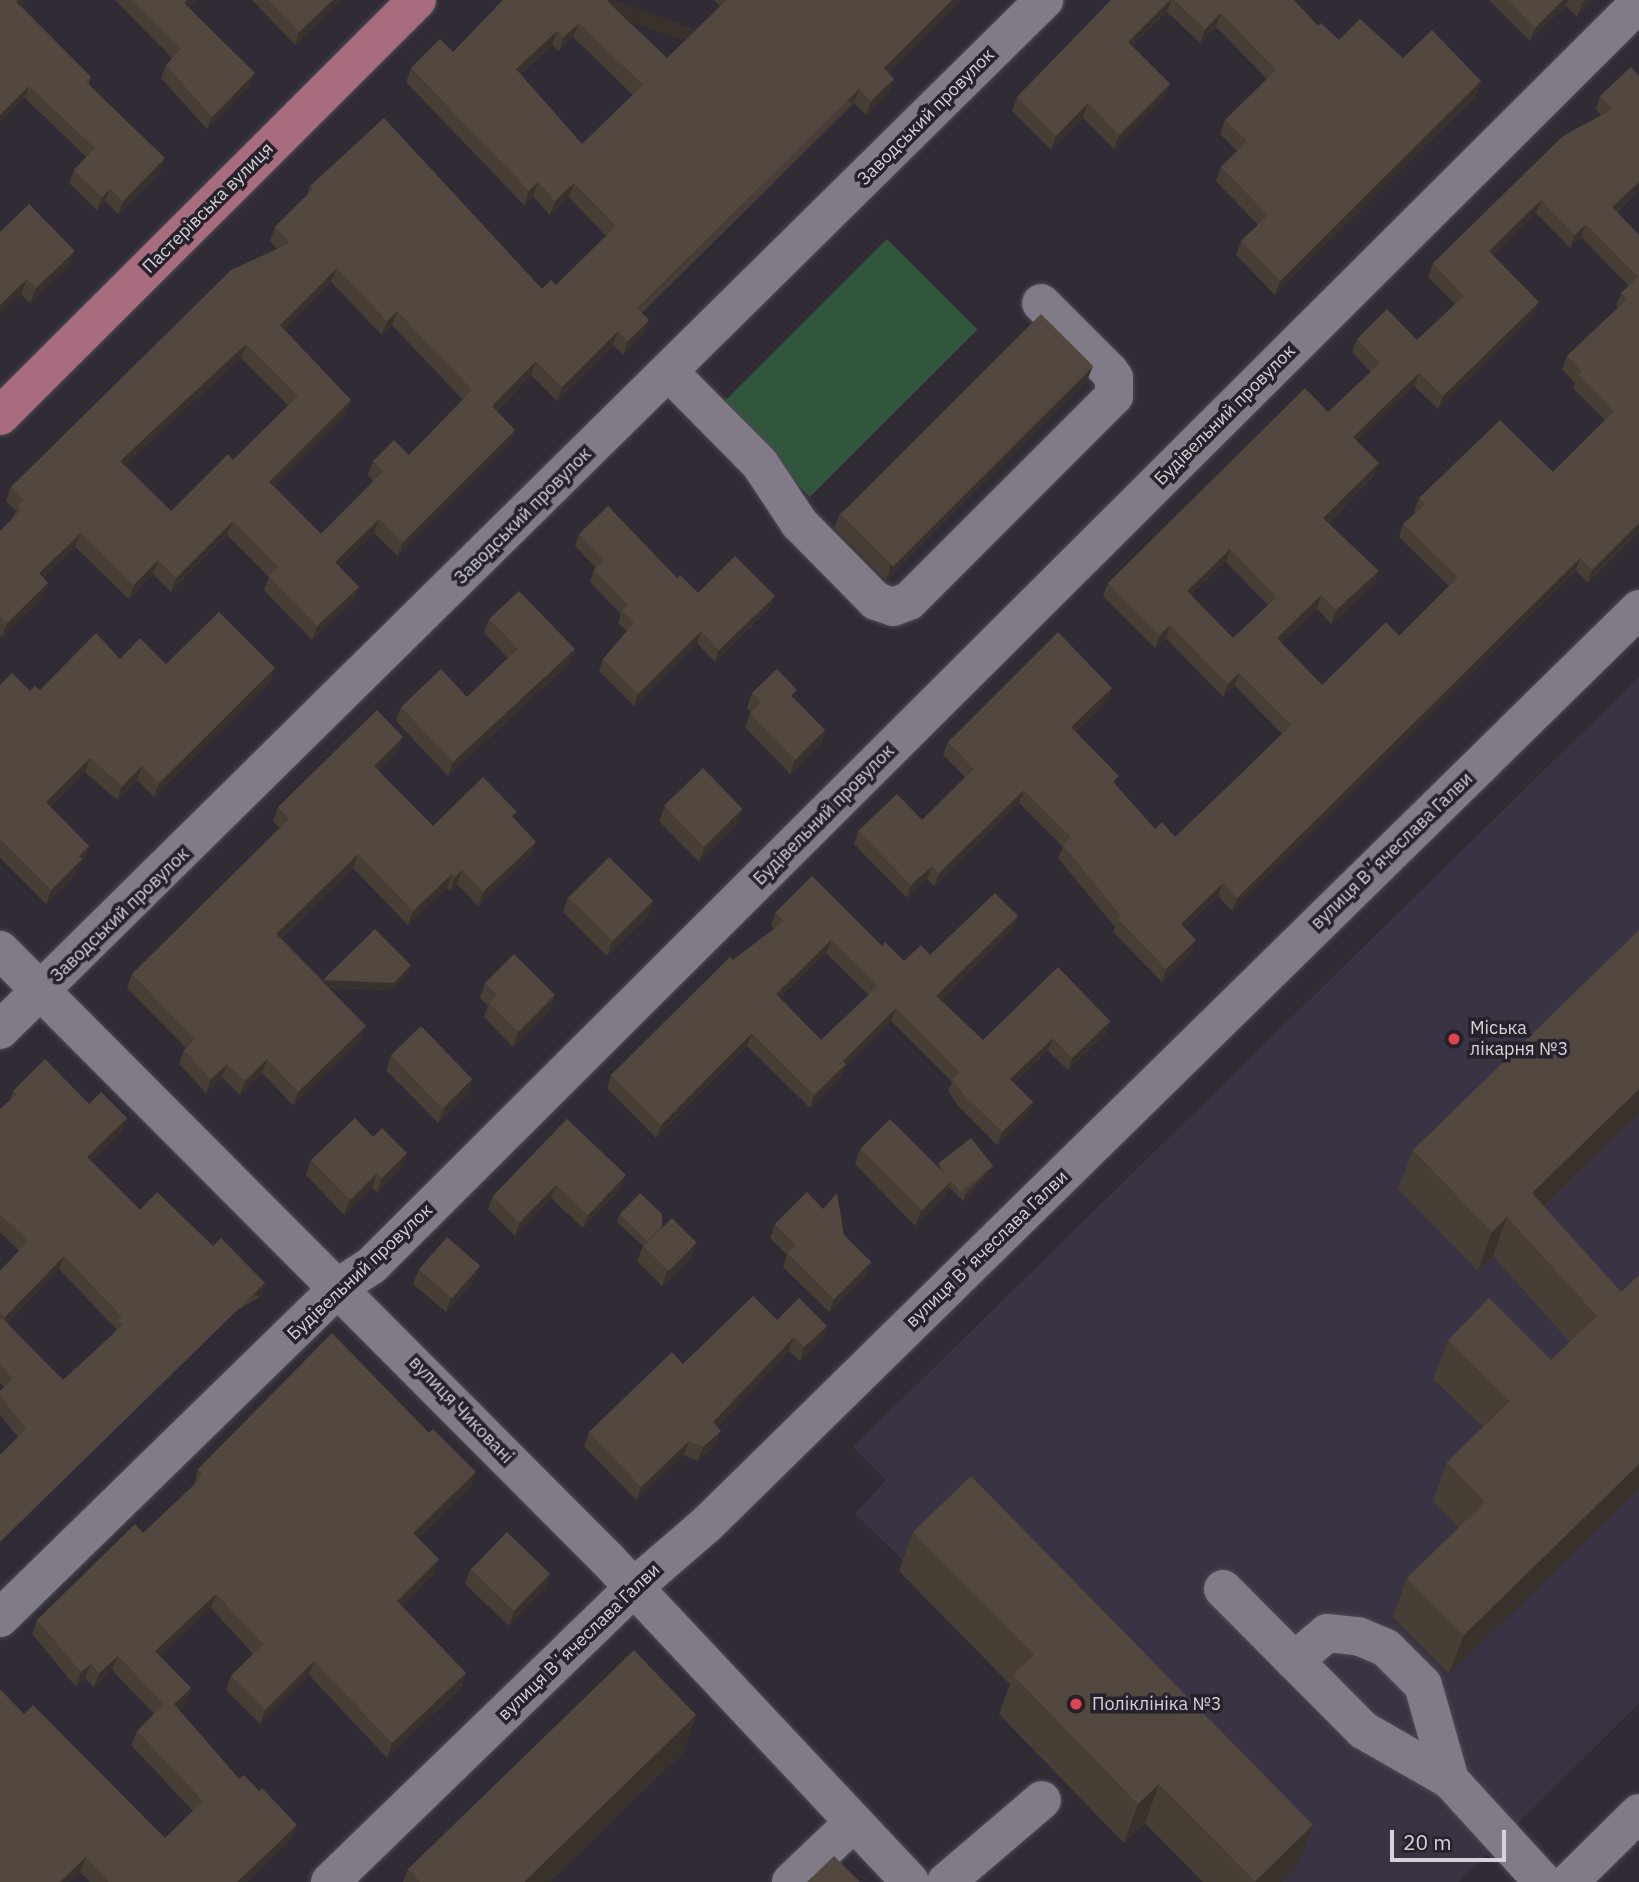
<!DOCTYPE html>
<html>
<head>
<meta charset="utf-8">
<style>
  body { margin:0 }
  #map { position:relative; width:1639px; height:1882px; overflow:hidden; background:#302b35; font-family:"IBM Plex Sans",sans-serif }
  div>[style] { position:absolute }
  .built>* { inset:0; background:#3a3343 }
  .green>* { inset:0; background:#31563c; transform-origin:0 0 }
  .roads { filter:drop-shadow(0 0 2px #4d4952) drop-shadow(0 0 2px #4d4952) }
  .minor>* { height:38px; margin:-19px; padding:0 19px; transform-origin:19px; border-radius:19px; background:#807b87 }
  .major>* { height:38px; margin:-19px; padding:0 19px; transform-origin:19px; border-radius:19px; background:#a76d7f }
  .wall>* { inset:0; background:#473e36 }
  .shaded-wall>* { inset:0; background:#39322c; transform-origin:0 0 }
  .building>* { inset:0; background:#52483f; transform-origin:0 0 }
  .dots>* { width:19px; height:19px; translate:-50% -50%; box-sizing:border-box; border:4px solid #26212b; border-radius:50% }
  span { translate:-50% -50%; white-space:nowrap; text-align:center; line-height:1.15; -webkit-text-stroke:7px #26212b; paint-order:stroke }
  .street-label { font-size:18px; color:#d5d2d9 }
  .poi-label { font-size:18px; color:#d5d2d9 }
  .left { translate:0 -50%; text-align:left }
  .scale { position:absolute; left:1390px; top:1830px; width:116px; height:32px; box-sizing:border-box; border:4px solid #d5d2d9; border-top:0; padding-left:9px; font-size:21px; line-height:24px; white-space:nowrap; color:#d5d2d9; -webkit-text-stroke:5px #26212b; paint-order:stroke }
</style>
</head>
<body>
<div id="map">
  <div class="built">
    <div style="clip-path:polygon(1639px 677px,1639px 1703px,1459px 1882px,1203px 1882px,1145px 1823px,1124px 1843px,999px 1714px,1019px 1694px,899px 1571px,906px 1563px,855px 1514px,886px 1480px,853px 1447px)"></div>
  </div>
  <div class="green">
    <div style="left:887px;top:239px;width:128px;height:237px;rotate:45deg"></div>
  </div>
  <div class="roads">
    <div class="minor">
      <div style="left:669px;top:372px;width:129px;rotate:45.3deg"></div>
      <div style="left:760px;top:464px;width:71px;rotate:56.5deg"></div>
      <div style="left:799px;top:523px;width:110px;rotate:45.4deg"></div>
      <div style="left:876px;top:601px;width:18px;rotate:19deg"></div>
      <div style="left:893px;top:607px;width:17px;rotate:-21deg"></div>
      <div style="left:909px;top:601px;width:290px;rotate:-45deg"></div>
      <div style="left:1114px;top:396px;width:18px;rotate:-90deg"></div>
      <div style="left:1114px;top:378px;width:9px;rotate:-126deg"></div>
      <div style="left:1109px;top:371px;width:96px;rotate:-135deg"></div>
      <div style="left:0;top:950px;width:861px;rotate:45.09deg"></div>
      <div style="left:608px;top:1560px;width:441px;rotate:46.8deg"></div>
      <div style="left:0;top:1030px;width:1467px;rotate:-44.61deg"></div>
      <div style="left:1223px;top:1589px;width:199px;rotate:45.2deg"></div>
      <div style="left:1363px;top:1730px;width:100px;rotate:29.9deg"></div>
      <div style="left:1450px;top:1780px;width:138px;rotate:47.6deg"></div>
      <div style="left:0;top:1618px;width:475px;rotate:-44.3deg"></div>
      <div style="left:340px;top:1286px;width:37px;rotate:-33deg"></div>
      <div style="left:371px;top:1266px;width:1790px;rotate:-44.89deg"></div>
      <div style="left:1294px;top:1661px;width:43px;rotate:-40.3deg"></div>
      <div style="left:1327px;top:1633px;width:31px;rotate:6deg"></div>
      <div style="left:1358px;top:1636px;width:30px;rotate:23deg"></div>
      <div style="left:1386px;top:1648px;width:52px;rotate:45deg"></div>
      <div style="left:1423px;top:1685px;width:99px;rotate:74.1deg"></div>
      <div style="left:330px;top:1882px;width:424px;rotate:-44.1deg"></div>
      <div style="left:634px;top:1587px;width:96px;rotate:-40.8deg"></div>
      <div style="left:707px;top:1524px;width:1306px;rotate:-44.47deg"></div>
      <div style="left:791px;top:1882px;width:87px;rotate:-43.6deg"></div>
      <div style="left:946px;top:1882px;width:126px;rotate:-40.5deg"></div>
      <div style="left:1569px;top:1882px;width:98px;rotate:-44.6deg"></div>
    </div>
    <div class="major">
      <div style="left:0;top:416px;width:589px;rotate:-44.93deg"></div>
    </div>
  </div>
  <div class="wall">
    <div style="clip-path:polygon(0 0,27px 0,21px 6px,91px 77px,89px 84px,161px 171px,118px 214px,105px 201px,97px 210px,69px 183px,74px 170px,86px 157px,25px 98px)"></div>
    <div style="clip-path:polygon(115px 0,196px 0,189px 7px,250px 85px,207px 129px,161px 78px,166px 65px,172px 58px)"></div>
    <div style="clip-path:polygon(252px 0,341px 0,295px 45px)"></div>
    <div style="clip-path:polygon(evenodd,503px 0,617px 0,612px 6px,667px 58px,720px 6px,714px 0,961px 0,888px 73px,894px 79px,889px 93px,866px 115px,854px 103px,642px 313px,649px 320px,644px 334px,623px 355px,613px 345px,557px 401px,531px 375px,497px 411px,515px 430px,510px 444px,398px 556px,374px 533px,339px 567px,359px 587px,353px 601px,312px 640px,264px 590px,269px 577px,227px 535px,171px 592px,153px 574px,129px 599px,75px 547px,43px 578px,43px 597px,2px 637px,0 635px,0 531px,13px 518px,16px 511px,6px 501px,11px 487px,277px 249px,270px 241px,275px 227px,307px 195px,310px 186px,542px 289px,556px 285px,606px 236px,569px 197px,550px 215px,533px 196px,524px 205px,406px 82px,411px 68px,453px 52px,503px 0,573px 37px,633px 95px,582px 144px,520px 75px,552px 45px,559px 51px,573px 37px,503px 0,331px 282px,382px 335px,392px 325px,463px 400px,409px 455px,373px 461px,368px 475px,373px 481px,321px 534px,274px 486px,346px 414px,351px 400px,284px 330px,331px 282px,503px 0,241px 358px,288px 405px,233px 460px,171px 511px,125px 465px,241px 358px)"></div>
    <div style="clip-path:polygon(1111px 0,1294px 0,1318px 26px,1339px 40px,1481px 81px,1476px 96px,1275px 295px,1236px 255px,1241px 241px,1258px 225px,1216px 181px,1221px 167px,1237px 151px,1220px 134px,1225px 120px,1267px 79px,1216px 27px,1200px 43px,1167px 12px,1132px 46px,1170px 84px,1164px 98px,1114px 149px,1083px 118px,1051px 150px,1012px 111px,1017px 97px)"></div>
    <div style="clip-path:polygon(1489px 0,1594px 0,1577px 17px,1566px 6px,1530px 41px)"></div>
    <div style="clip-path:polygon(evenodd,1631px 67px,1639px 190px,1617px 212px,1639px 235px,1639px 532px,1588px 583px,1576px 571px,1232px 911px,1218px 896px,1185px 928px,1191px 953px,1162px 982px,1113px 932px,1115px 927px,1058px 858px,1063px 847px,1019px 803px,934px 886px,927px 879px,907px 898px,854px 844px,858px 831px,922px 820px,965px 777px,943px 755px,948px 742px,1112px 688px,1107px 701px,1075px 732px,1116px 785px,1155px 829px,1175px 837px,1243px 772px,1282px 734px,1235px 686px,1223px 697px,1166px 638px,1155px 648px,1103px 596px,1108px 583px,1328px 412px,1371px 372px,1352px 352px,1357px 339px,1417px 340px,1455px 304px,1428px 277px,1433px 263px,1601px 115px,1596px 109px,1600px 96px,1631px 67px,1536px 213px,1570px 248px,1581px 237px,1629px 286px,1621px 293px,1616px 306px,1618px 308px,1567px 356px,1562px 369px,1575px 383px,1573px 388px,1605px 420px,1553px 472px,1419px 498px,1414px 511px,1416px 513px,1403px 524px,1399px 537px,1449px 586px,1399px 636px,1322px 685px,1281px 643px,1317px 609px,1331px 624px,1375px 584px,1328px 523px,1374px 476px,1357px 441px,1414px 386px,1438px 409px,1534px 315px,1493px 255px,1536px 213px,1631px 67px,1226px 562px,1268px 605px,1233px 638px,1191px 595px,1226px 562px)"></div>
    <div style="clip-path:polygon(0 232px,69px 266px,30px 303px,21px 294px)"></div>
    <div style="clip-path:polygon(1093px 366px,1087px 380px,886px 580px,834px 528px,840px 513px)"></div>
    <div style="clip-path:polygon(579px 534px,677px 578px,698px 593px,775px 596px,770px 608px,715px 662px,697px 643px,634px 706px,599px 671px,603px 659px,627px 631px,618px 623px,621px 614px,590px 582px,594px 570px,596px 568px,575px 546px)"></div>
    <div style="clip-path:polygon(489px 619px,570px 663px,448px 776px,396px 721px,401px 707px,467px 697px,508px 658px,484px 633px)"></div>
    <div style="clip-path:polygon(120px 659px,166px 664px,275px 668px,270px 682px,154px 797px,137px 780px,117px 800px,85px 772px,50px 807px,89px 846px,84px 860px,80px 864px,77px 873px,46px 904px,0 858px,0 685px,30px 691px,40px 690px)"></div>
    <div style="clip-path:polygon(752px 693px,794px 698px,825px 730px,820px 745px,790px 774px,745px 727px,751px 712px,747px 708px)"></div>
    <div style="clip-path:polygon(403px 737px,398px 750px,378px 771px,433px 826px,514px 819px,531px 855px,478px 906px,457px 884px,450px 891px,447px 888px,408px 925px,353px 868px,281px 938px,323px 981px,323px 980px,409px 972px,391px 990px,329px 988px,361px 1040px,293px 1105px,262px 1073px,240px 1095px,222px 1077px,206px 1093px,179px 1064px,184px 1050px,186px 1048px,127px 988px,132px 974px,280px 828px,273px 821px,278px 807px)"></div>
    <div style="clip-path:polygon(665px 806px,738px 824px,699px 862px,659px 821px)"></div>
    <div style="clip-path:polygon(568px 897px,653px 901px,648px 916px,607px 956px,563px 912px)"></div>
    <div style="clip-path:polygon(evenodd,775px 913px,882px 946px,904px 961px,930px 955px,1018px 916px,1013px 929px,941px 1000px,983px 1040px,1110px 1021px,1106px 1034px,1068px 1070px,1048px 1051px,1014px 1083px,1033px 1102px,1028px 1115px,997px 1145px,958px 1106px,948px 1091px,952px 1082px,891px 1021px,845px 1067px,841px 1077px,810px 1108px,747px 1046px,656px 1138px,607px 1088px,611px 1075px,733px 960px,774px 929px,771px 926px,775px 913px,826px 953px,869px 995px,821px 1040px,780px 998px,826px 953px)"></div>
    <div style="clip-path:polygon(1639px 930px,1639px 1114px,1544px 1207px,1621px 1292px,1449px 1674px,1393px 1617px,1407px 1578px,1459px 1528px,1433px 1501px,1447px 1462px,1483px 1427px,1433px 1379px,1448px 1340px,1551px 1360px,1570px 1342px,1493px 1256px,1478px 1271px,1398px 1189px,1413px 1150px)"></div>
    <div style="clip-path:polygon(485px 983px,550px 1010px,513px 1047px,484px 1017px,488px 1006px,480px 998px)"></div>
    <div style="clip-path:polygon(391px 1056px,468px 1094px,438px 1123px,386px 1070px)"></div>
    <div style="clip-path:polygon(evenodd,13px 1091px,89px 1104px,127px 1118px,122px 1132px,91px 1161px,140px 1210px,213px 1246px,265px 1283px,260px 1297px,18px 1437px,0 1415px,0 1391px,4px 1387px,0 1383px,0 1271px,19px 1251px,0 1232px,0 1109px,10px 1100px,13px 1091px,59px 1269px,116px 1329px,114px 1333px,63px 1380px,7px 1323px,59px 1269px)"></div>
    <div style="clip-path:polygon(567px 1119px,621px 1189px,583px 1228px,551px 1198px,515px 1236px,488px 1209px,493px 1196px)"></div>
    <div style="clip-path:polygon(860px 1149px,940px 1169px,941px 1168px,990px 1173px,963px 1201px,949px 1187px,946px 1195px,915px 1226px,855px 1164px)"></div>
    <div style="clip-path:polygon(311px 1160px,402px 1168px,377px 1193px,372px 1188px,344px 1215px,306px 1175px)"></div>
    <div style="clip-path:polygon(620px 1214px,662px 1227px,691px 1258px,662px 1286px,637px 1261px,643px 1246px,617px 1222px)"></div>
    <div style="clip-path:polygon(775px 1224px,844px 1235px,871px 1262px,866px 1276px,829px 1312px,783px 1267px,787px 1255px,770px 1238px)"></div>
    <div style="clip-path:polygon(419px 1269px,474px 1281px,446px 1312px,413px 1284px)"></div>
    <div style="clip-path:polygon(777px 1320px,827px 1326px,822px 1339px,800px 1361px,789px 1351px,717px 1427px,716px 1444px,698px 1461px,684px 1455px,636px 1500px,584px 1446px,589px 1432px,683px 1364px)"></div>
    <div style="clip-path:polygon(198px 1469px,471px 1486px,418px 1538px,434px 1573px,402px 1606px,466px 1673px,461px 1688px,387px 1758px,309px 1675px,260px 1724px,226px 1690px,231px 1676px,253px 1654px,211px 1608px,160px 1656px,191px 1688px,186px 1703px,179px 1710px,292px 1839px,247px 1882px,90px 1882px,80px 1872px,24px 1714px,165px 1838px,193px 1811px,131px 1745px,137px 1731px,154px 1714px,112px 1670px,94px 1687px,85px 1678px,76px 1687px,32px 1634px,37px 1620px,143px 1533px,194px 1485px)"></div>
    <div style="clip-path:polygon(913px 1532px,1313px 1825px,1299px 1865px,1281px 1882px,1203px 1882px,1145px 1823px,1124px 1843px,999px 1714px,1010px 1684px,899px 1571px)"></div>
    <div style="clip-path:polygon(470px 1569px,550px 1574px,545px 1589px,509px 1626px,465px 1584px)"></div>
    <div style="clip-path:polygon(696px 1715px,682px 1754px,550px 1882px,403px 1882px,408px 1869px)"></div>
  </div>
  <div class="shaded-wall">
    <div style="clip-path:polygon(18px 0,27px 0,12px 15px,16px 2px)"></div>
    <div style="clip-path:polygon(187px 0,196px 0,180px 16px,184px 3px)"></div>
    <div style="clip-path:polygon(333px 0,341px 0,295px 45px,299px 32px)"></div>
    <div style="clip-path:polygon(608px 0,617px 0,602px 15px)"></div>
    <div style="clip-path:polygon(952px 0,961px 0,879px 82px,884px 68px)"></div>
    <div style="clip-path:polygon(1170px 0,1171px 0,1167px 12px,1122px 56px,1128px 42px)"></div>
    <div style="clip-path:polygon(1563px 0,1568px 0,1566px 6px,1530px 41px,1535px 28px)"></div>
    <div style="clip-path:polygon(1586px 0,1594px 0,1577px 17px,1582px 3px)"></div>
    <div style="clip-path:polygon(1221px 13px,1216px 27px,1200px 43px,1205px 29px)"></div>
    <div style="clip-path:polygon(579px 23px,573px 37px,559px 51px,564px 37px)"></div>
    <div style="clip-path:polygon(557px 31px,552px 45px,511px 83px,516px 69px)"></div>
    <div style="clip-path:polygon(255px 73px,250px 85px,207px 129px,212px 117px)"></div>
    <div style="clip-path:polygon(894px 79px,889px 93px,866px 115px,871px 101px)"></div>
    <div style="clip-path:polygon(1481px 81px,1476px 96px,1275px 295px,1280px 281px)"></div>
    <div style="clip-path:polygon(1170px 84px,1164px 98px,1114px 149px,1119px 135px)"></div>
    <div style="clip-path:polygon(29px 86px,25px 98px,0 123px,0 115px)"></div>
    <div style="left:859px;top:89px;width:15px;height:312px;rotate:110deg"></div>
    <div style="clip-path:polygon(1088px 103px,1083px 118px,1051px 150px,1056px 136px)"></div>
    <div style="clip-path:polygon(165px 158px,161px 171px,118px 214px,123px 201px)"></div>
    <div style="clip-path:polygon(538px 182px,533px 196px,524px 205px,529px 191px)"></div>
    <div style="clip-path:polygon(1639px 182px,1639px 190px,1607px 220px,1612px 207px)"></div>
    <div style="clip-path:polygon(574px 183px,569px 197px,550px 215px,555px 201px)"></div>
    <div style="clip-path:polygon(110px 189px,105px 201px,97px 210px,102px 197px)"></div>
    <div style="clip-path:polygon(1541px 200px,1536px 213px,1484px 264px,1489px 251px)"></div>
    <div style="clip-path:polygon(1586px 224px,1581px 237px,1570px 248px,1575px 235px)"></div>
    <div style="clip-path:polygon(75px 251px,69px 266px,30px 303px,36px 288px)"></div>
    <div style="clip-path:polygon(337px 268px,331px 282px,275px 339px,280px 325px)"></div>
    <div style="clip-path:polygon(27px 279px,21px 294px,0 315px,0 305px)"></div>
    <div style="clip-path:polygon(1539px 302px,1534px 315px,1438px 409px,1443px 396px)"></div>
    <div style="clip-path:polygon(397px 311px,392px 325px,382px 335px,387px 321px)"></div>
    <div style="clip-path:polygon(649px 320px,644px 334px,623px 355px,628px 341px)"></div>
    <div style="clip-path:polygon(618px 331px,613px 345px,557px 401px,562px 387px)"></div>
    <div style="clip-path:polygon(246px 344px,241px 358px,115px 475px,120px 461px)"></div>
    <div style="clip-path:polygon(536px 361px,531px 375px,487px 420px,492px 406px)"></div>
    <div style="clip-path:polygon(1093px 366px,1087px 380px,886px 580px,891px 565px)"></div>
    <div style="clip-path:polygon(1419px 373px,1414px 386px,1348px 450px,1353px 437px)"></div>
    <div style="clip-path:polygon(351px 400px,346px 414px,264px 496px,269px 482px)"></div>
    <div style="clip-path:polygon(515px 430px,510px 444px,398px 556px,403px 542px)"></div>
    <div style="clip-path:polygon(1379px 463px,1374px 476px,1318px 532px,1323px 518px)"></div>
    <div style="clip-path:polygon(379px 519px,374px 533px,330px 576px,335px 562px)"></div>
    <div style="clip-path:polygon(233px 521px,227px 535px,171px 592px,176px 578px)"></div>
    <div style="clip-path:polygon(1639px 523px,1639px 532px,1588px 583px,1592px 570px)"></div>
    <div style="clip-path:polygon(81px 533px,75px 547px,34px 587px,39px 573px)"></div>
    <div style="clip-path:polygon(1230px 549px,1226px 562px,1182px 604px,1187px 591px)"></div>
    <div style="clip-path:polygon(1580px 558px,1576px 571px,1232px 911px,1237px 898px)"></div>
    <div style="clip-path:polygon(158px 560px,153px 574px,129px 599px,134px 585px)"></div>
    <div style="clip-path:polygon(1379px 571px,1375px 584px,1331px 624px,1336px 610px)"></div>
    <div style="clip-path:polygon(48px 583px,43px 597px,2px 637px,7px 623px)"></div>
    <div style="clip-path:polygon(359px 587px,353px 601px,312px 640px,317px 626px)"></div>
    <div style="clip-path:polygon(1321px 595px,1317px 609px,1272px 651px,1277px 638px)"></div>
    <div style="clip-path:polygon(775px 596px,770px 608px,715px 662px,719px 650px)"></div>
    <div style="clip-path:polygon(1170px 625px,1166px 638px,1155px 648px,1160px 635px)"></div>
    <div style="clip-path:polygon(701px 631px,697px 643px,634px 706px,638px 694px)"></div>
    <div style="clip-path:polygon(575px 649px,570px 663px,448px 776px,453px 762px)"></div>
    <div style="clip-path:polygon(275px 668px,270px 682px,154px 797px,159px 783px)"></div>
    <div style="clip-path:polygon(1239px 673px,1235px 686px,1223px 697px,1228px 684px)"></div>
    <div style="clip-path:polygon(1112px 688px,1107px 701px,1066px 740px,1071px 727px)"></div>
    <div style="clip-path:polygon(825px 730px,820px 745px,790px 774px,795px 760px)"></div>
    <div style="clip-path:polygon(403px 737px,398px 750px,369px 780px,374px 766px)"></div>
    <div style="clip-path:polygon(90px 758px,85px 772px,40px 816px,46px 802px)"></div>
    <div style="clip-path:polygon(142px 766px,137px 780px,117px 800px,122px 786px)"></div>
    <div style="clip-path:polygon(1024px 790px,1019px 803px,934px 886px,939px 873px)"></div>
    <div style="clip-path:polygon(743px 809px,738px 824px,699px 862px,705px 847px)"></div>
    <div style="clip-path:polygon(536px 842px,531px 855px,478px 906px,483px 892px)"></div>
    <div style="clip-path:polygon(89px 846px,84px 860px,80px 864px,77px 873px,46px 904px,51px 890px,79px 856px)"></div>
    <div style="clip-path:polygon(358px 854px,353px 868px,271px 947px,276px 934px)"></div>
    <div style="clip-path:polygon(932px 866px,927px 879px,907px 898px,911px 885px)"></div>
    <div style="clip-path:polygon(462px 870px,457px 884px,450px 891px,455px 877px)"></div>
    <div style="clip-path:polygon(452px 874px,447px 888px,408px 925px,413px 911px)"></div>
    <div style="clip-path:polygon(1223px 883px,1218px 896px,1176px 937px,1181px 924px)"></div>
    <div style="clip-path:polygon(653px 901px,648px 916px,607px 956px,612px 941px)"></div>
    <div style="clip-path:polygon(1018px 916px,1013px 929px,932px 1008px,936px 996px)"></div>
    <div style="clip-path:polygon(831px 940px,826px 953px,771px 1007px,776px 994px)"></div>
    <div style="clip-path:polygon(1196px 940px,1191px 953px,1162px 982px,1166px 969px)"></div>
    <div style="clip-path:polygon(411px 965px,409px 972px,391px 990px,321px 987px,323px 980px)"></div>
    <div style="clip-path:polygon(555px 995px,550px 1010px,513px 1047px,518px 1032px)"></div>
    <div style="clip-path:polygon(896px 1008px,891px 1021px,845px 1067px,841px 1077px,810px 1108px,814px 1095px,843px 1061px)"></div>
    <div style="clip-path:polygon(1110px 1021px,1106px 1034px,1068px 1070px,1072px 1058px)"></div>
    <div style="clip-path:polygon(366px 1026px,361px 1040px,293px 1105px,298px 1092px)"></div>
    <div style="clip-path:polygon(752px 1033px,747px 1046px,656px 1138px,661px 1125px)"></div>
    <div style="clip-path:polygon(1053px 1038px,1048px 1051px,1005px 1092px,1010px 1079px)"></div>
    <div style="clip-path:polygon(267px 1059px,262px 1073px,240px 1095px,245px 1081px)"></div>
    <div style="clip-path:polygon(227px 1064px,222px 1077px,206px 1093px,211px 1079px)"></div>
    <div style="clip-path:polygon(473px 1079px,468px 1094px,438px 1123px,444px 1108px)"></div>
    <div style="clip-path:polygon(1639px 1089px,1639px 1114px,1519px 1230px,1532px 1193px)"></div>
    <div style="clip-path:polygon(1033px 1102px,1028px 1115px,997px 1145px,1002px 1132px)"></div>
    <div style="clip-path:polygon(127px 1118px,122px 1132px,82px 1170px,87px 1157px)"></div>
    <div style="clip-path:polygon(407px 1153px,402px 1168px,377px 1193px,382px 1178px)"></div>
    <div style="clip-path:polygon(993px 1166px,990px 1173px,963px 1201px,966px 1193px)"></div>
    <div style="clip-path:polygon(377px 1173px,372px 1188px,344px 1215px,350px 1200px)"></div>
    <div style="clip-path:polygon(626px 1175px,621px 1189px,583px 1228px,588px 1215px)"></div>
    <div style="clip-path:polygon(951px 1181px,946px 1195px,915px 1226px,921px 1211px)"></div>
    <div style="clip-path:polygon(556px 1185px,551px 1198px,515px 1236px,519px 1223px)"></div>
    <div style="clip-path:polygon(1507px 1217px,1493px 1256px,1478px 1271px,1492px 1232px)"></div>
    <div style="clip-path:polygon(697px 1243px,691px 1258px,662px 1286px,667px 1271px)"></div>
    <div style="clip-path:polygon(64px 1256px,59px 1269px,0 1330px,5px 1317px)"></div>
    <div style="clip-path:polygon(871px 1262px,866px 1276px,829px 1312px,834px 1299px)"></div>
    <div style="clip-path:polygon(480px 1266px,474px 1281px,446px 1312px,451px 1297px)"></div>
    <div style="left:265px;top:1283px;width:15px;height:371px;rotate:110deg"></div>
    <div style="clip-path:polygon(827px 1326px,822px 1339px,800px 1361px,804px 1347px)"></div>
    <div style="clip-path:polygon(794px 1337px,789px 1351px,708px 1436px,713px 1422px)"></div>
    <div style="clip-path:polygon(721px 1431px,716px 1444px,698px 1461px,703px 1447px)"></div>
    <div style="clip-path:polygon(689px 1441px,684px 1455px,636px 1500px,641px 1487px)"></div>
    <div style="clip-path:polygon(1639px 1464px,1639px 1489px,1449px 1674px,1464px 1635px)"></div>
    <div style="clip-path:polygon(476px 1472px,471px 1486px,408px 1548px,413px 1533px)"></div>
    <div style="clip-path:polygon(439px 1559px,434px 1573px,392px 1616px,397px 1601px)"></div>
    <div style="clip-path:polygon(550px 1574px,545px 1589px,509px 1626px,514px 1611px)"></div>
    <div style="clip-path:polygon(216px 1594px,211px 1608px,150px 1666px,155px 1651px)"></div>
    <div style="clip-path:polygon(118px 1656px,112px 1670px,94px 1687px,99px 1673px)"></div>
    <div style="clip-path:polygon(314px 1661px,309px 1675px,260px 1724px,265px 1710px)"></div>
    <div style="clip-path:polygon(91px 1664px,85px 1678px,76px 1687px,81px 1672px)"></div>
    <div style="clip-path:polygon(466px 1673px,461px 1688px,387px 1758px,392px 1743px)"></div>
    <div style="clip-path:polygon(191px 1688px,186px 1703px,169px 1719px,174px 1704px)"></div>
    <div style="clip-path:polygon(696px 1715px,682px 1754px,550px 1882px,524px 1882px)"></div>
    <div style="clip-path:polygon(1159px 1784px,1145px 1823px,1124px 1843px,1138px 1804px)"></div>
    <div style="clip-path:polygon(297px 1825px,292px 1839px,247px 1882px,237px 1882px)"></div>
    <div style="clip-path:polygon(1313px 1825px,1299px 1865px,1281px 1882px,1255px 1882px)"></div>
    <div style="clip-path:polygon(86px 1857px,80px 1872px,70px 1882px,60px 1882px)"></div>
  </div>
  <div class="building">
    <div style="clip-path:polygon(0 0,18px 0,16px 2px,91px 77px,86px 82px,165px 158px,123px 201px,110px 189px,102px 197px,74px 170px,95px 148px,29px 86px,0 115px)"></div>
    <div style="clip-path:polygon(132px 0,187px 0,184px 3px,255px 73px,212px 117px,166px 65px,181px 49px)"></div>
    <div style="clip-path:polygon(269px 0,333px 0,299px 32px)"></div>
    <div style="clip-path:polygon(evenodd,503px 0,608px 0,607px 1px,667px 58px,727px 0,952px 0,884px 68px,894px 79px,871px 101px,859px 89px,637px 308px,649px 320px,628px 341px,618px 331px,562px 387px,536px 361px,492px 406px,515px 430px,403px 542px,379px 519px,335px 562px,359px 587px,317px 626px,269px 576px,278px 567px,233px 521px,176px 578px,158px 560px,134px 585px,81px 533px,39px 573px,48px 583px,7px 623px,0 616px,0 531px,21px 510px,17px 506px,24px 500px,11px 487px,231px 270px,290px 243px,275px 227px,313px 189px,310px 186px,384px 118px,542px 289px,551px 280px,556px 285px,616px 226px,574px 183px,555px 201px,538px 182px,529px 191px,411px 68px,440px 39px,453px 52px,503px 0,579px 23px,643px 85px,582px 144px,516px 69px,557px 31px,564px 37px,579px 23px,503px 0,337px 268px,387px 321px,397px 311px,472px 390px,409px 455px,394px 440px,373px 461px,383px 472px,321px 534px,269px 482px,351px 400px,280px 325px,337px 268px,503px 0,246px 344px,298px 396px,233px 460px,228px 454px,171px 511px,120px 461px,246px 344px)"></div>
    <div style="clip-path:polygon(1111px 0,1170px 0,1128px 42px,1170px 84px,1119px 135px,1088px 103px,1056px 136px,1017px 97px)"></div>
    <div style="clip-path:polygon(1174px 0,1294px 0,1318px 26px,1321px 23px,1339px 40px,1360px 19px,1403px 58px,1432px 30px,1481px 81px,1280px 281px,1241px 241px,1268px 215px,1221px 167px,1247px 141px,1225px 120px,1276px 70px,1221px 13px,1205px 29px)"></div>
    <div style="clip-path:polygon(1508px 0,1563px 0,1535px 28px)"></div>
    <div style="clip-path:polygon(evenodd,1631px 67px,1639px 76px,1639px 182px,1612px 207px,1639px 235px,1639px 523px,1592px 570px,1580px 558px,1237px 898px,1223px 883px,1181px 924px,1196px 940px,1166px 969px,1118px 919px,1121px 916px,1063px 845px,1071px 837px,1024px 790px,939px 873px,932px 866px,911px 885px,858px 831px,897px 794px,922px 820px,974px 769px,948px 742px,1058px 632px,1112px 688px,1071px 727px,1119px 776px,1113px 782px,1155px 829px,1162px 822px,1175px 837px,1243px 772px,1291px 725px,1239px 673px,1228px 684px,1170px 625px,1160px 635px,1108px 583px,1305px 388px,1328px 412px,1380px 363px,1357px 339px,1387px 309px,1417px 340px,1464px 296px,1433px 263px,1563px 136px,1613px 109px,1600px 96px,1631px 67px,1541px 200px,1575px 235px,1586px 224px,1638px 277px,1621px 293px,1627px 299px,1567px 356px,1582px 371px,1578px 375px,1614px 411px,1553px 472px,1500px 420px,1419px 498px,1425px 504px,1403px 524px,1458px 577px,1399px 636px,1386px 622px,1322px 685px,1277px 638px,1321px 595px,1336px 610px,1379px 571px,1323px 518px,1379px 463px,1353px 437px,1419px 373px,1443px 396px,1539px 302px,1489px 251px,1541px 200px,1631px 67px,1230px 549px,1277px 597px,1233px 638px,1187px 591px,1230px 549px)"></div>
    <div style="clip-path:polygon(29px 204px,75px 251px,36px 288px,27px 279px,0 305px,0 232px)"></div>
    <div style="left:1041px;top:314px;width:74px;height:283px;rotate:45deg"></div>
    <div style="clip-path:polygon(608px 506px,677px 578px,680px 575px,698px 593px,735px 556px,775px 596px,719px 650px,701px 631px,638px 694px,603px 659px,634px 623px,622px 611px,628px 605px,594px 570px,604px 560px,579px 534px)"></div>
    <div style="clip-path:polygon(519px 591px,575px 649px,453px 762px,401px 707px,441px 669px,467px 697px,518px 649px,489px 619px)"></div>
    <div style="clip-path:polygon(219px 612px,275px 668px,159px 783px,142px 766px,122px 786px,90px 758px,46px 802px,89px 846px,79px 856px,82px 859px,51px 890px,0 839px,0 685px,12px 673px,30px 691px,35px 686px,40px 690px,96px 633px,120px 659px,140px 638px,166px 664px)"></div>
    <div style="clip-path:polygon(777px 669px,797px 690px,791px 696px,825px 730px,795px 760px,750px 713px,761px 702px,752px 693px)"></div>
    <div style="clip-path:polygon(377px 710px,403px 737px,374px 766px,433px 826px,483px 777px,517px 812px,512px 816px,536px 842px,483px 892px,462px 870px,455px 877px,452px 874px,413px 911px,358px 854px,276px 934px,366px 1026px,298px 1092px,267px 1059px,245px 1081px,227px 1064px,211px 1079px,184px 1050px,195px 1039px,132px 974px,289px 819px,278px 807px)"></div>
    <div style="left:703px;top:768px;width:57px;height:54px;rotate:46deg"></div>
    <div style="left:609px;top:857px;width:62px;height:57px;rotate:45deg"></div>
    <div style="clip-path:polygon(evenodd,812px 876px,882px 946px,885px 942px,904px 961px,921px 945px,930px 955px,995px 893px,1018px 916px,936px 996px,983px 1040px,1058px 967px,1110px 1021px,1072px 1058px,1053px 1038px,1010px 1079px,1033px 1102px,1002px 1132px,963px 1094px,953px 1079px,959px 1072px,896px 1008px,843px 1061px,846px 1064px,814px 1095px,752px 1033px,661px 1125px,611px 1075px,730px 957px,733px 960px,784px 921px,775px 913px,812px 876px,831px 940px,878px 986px,821px 1040px,776px 994px,831px 940px)"></div>
    <div style="clip-path:polygon(375px 929px,411px 965px,394px 983px,323px 980px)"></div>
    <div style="clip-path:polygon(1639px 930px,1639px 1089px,1532px 1193px,1621px 1292px,1639px 1275px,1639px 1464px,1464px 1635px,1407px 1578px,1485px 1502px,1447px 1462px,1510px 1401px,1448px 1340px,1489px 1298px,1551px 1360px,1597px 1316px,1507px 1217px,1492px 1232px,1413px 1150px)"></div>
    <div style="clip-path:polygon(514px 954px,555px 995px,518px 1032px,489px 1003px,497px 995px,485px 983px)"></div>
    <div style="left:421px;top:1026px;width:74px;height:42px;rotate:46deg"></div>
    <div style="clip-path:polygon(45px 1059px,89px 1104px,101px 1092px,127px 1118px,87px 1157px,140px 1210px,157px 1192px,213px 1246px,221px 1238px,265px 1283px,0 1542px,0 1455px,26px 1429px,0 1395px,0 1391px,13px 1379px,0 1365px,0 1320px,2px 1318px,63px 1380px,123px 1325px,118px 1321px,122px 1317px,64px 1256px,5px 1317px,0 1312px,0 1271px,28px 1241px,0 1214px,0 1109px,17px 1094px,13px 1091px)"></div>
    <div style="clip-path:polygon(355px 1118px,373px 1137px,382px 1128px,407px 1153px,382px 1178px,377px 1173px,350px 1200px,311px 1160px)"></div>
    <div style="clip-path:polygon(567px 1119px,626px 1175px,588px 1215px,556px 1185px,519px 1223px,493px 1196px)"></div>
    <div style="left:890px;top:1119px;width:87px;height:42px;rotate:45deg"></div>
    <div style="left:971px;top:1138px;width:36px;height:42px;rotate:52deg"></div>
    <div style="clip-path:polygon(807px 1192px,823px 1209px,837px 1193px,844px 1235px,871px 1262px,834px 1299px,788px 1253px,796px 1245px,775px 1224px)"></div>
    <div style="clip-path:polygon(640px 1193px,662px 1214px,662px 1226px,647px 1241px,620px 1214px)"></div>
    <div style="left:672px;top:1218px;width:35px;height:40px;rotate:45deg"></div>
    <div style="left:447px;top:1237px;width:44px;height:43px;rotate:41deg"></div>
    <div style="clip-path:polygon(753px 1296px,781px 1324px,777px 1320px,799px 1298px,827px 1326px,804px 1347px,794px 1337px,713px 1422px,721px 1431px,703px 1447px,689px 1441px,641px 1487px,589px 1432px,672px 1352px,683px 1364px)"></div>
    <div style="clip-path:polygon(332px 1333px,429px 1433px,433px 1429px,476px 1472px,413px 1533px,439px 1559px,397px 1601px,466px 1673px,392px 1743px,314px 1661px,265px 1710px,231px 1676px,263px 1644px,216px 1594px,155px 1651px,191px 1688px,174px 1704px,239px 1779px,244px 1775px,259px 1791px,262px 1788px,297px 1825px,237px 1882px,109px 1882px,86px 1857px,60px 1882px,0 1882px,0 1689px,24px 1714px,33px 1705px,165px 1838px,203px 1801px,137px 1731px,164px 1704px,118px 1656px,99px 1673px,91px 1664px,81px 1672px,37px 1620px,135px 1524px,143px 1533px,197px 1482px,202px 1474px,198px 1469px)"></div>
    <div style="clip-path:polygon(971px 1476px,1313px 1825px,1255px 1881px,1159px 1784px,1138px 1804px,1013px 1675px,1034px 1655px,913px 1532px)"></div>
    <div style="left:507px;top:1532px;width:60px;height:52px;rotate:44deg"></div>
    <div style="clip-path:polygon(634px 1650px,696px 1715px,524px 1882px,420px 1882px,408px 1869px)"></div>
    <div style="clip-path:polygon(834px 1856px,860px 1882px,807px 1882px)"></div>
  </div>
  <div class="dots">
    <div style="left:1454px;top:1039px;background:#e0444e"></div>
    <div style="left:1076px;top:1704px;background:#e0444e"></div>
  </div>
  <div class="street-label">
    <span style="left:926px;top:117px;rotate:-45deg">Заводський провулок</span>
    <span style="left:208px;top:208px;rotate:-45deg">Пастерівська вулиця</span>
    <span style="left:1225px;top:415px;rotate:-45deg">Будівельний провулок</span>
    <span style="left:523px;top:516px;rotate:-45deg">Заводський провулок</span>
    <span style="left:824px;top:815px;rotate:-45deg">Будівельний провулок</span>
    <span style="left:1392px;top:851px;rotate:-44deg">вулиця Вʼячеслава Галви</span>
    <span style="left:120px;top:915px;rotate:-44deg">Заводський провулок</span>
    <span style="left:987px;top:1249px;rotate:-44deg">вулиця Вʼячеслава Галви</span>
    <span style="left:360px;top:1272px;rotate:-43deg">Будівельний провулок</span>
    <span style="left:461px;top:1410px;rotate:46deg">вулиця Чиковані</span>
    <span style="left:579px;top:1642px;rotate:-44deg">вулиця Вʼячеслава Галви</span>
  </div>
  <div class="poi-label">
    <span class="left" style="left:1470px;top:1039px">Міська<br>лікарня №3</span>
    <span class="left" style="left:1092px;top:1704px">Поліклініка №3</span>
  </div>
  <div class="scale">20 m</div>
</div>
</body>
</html>
